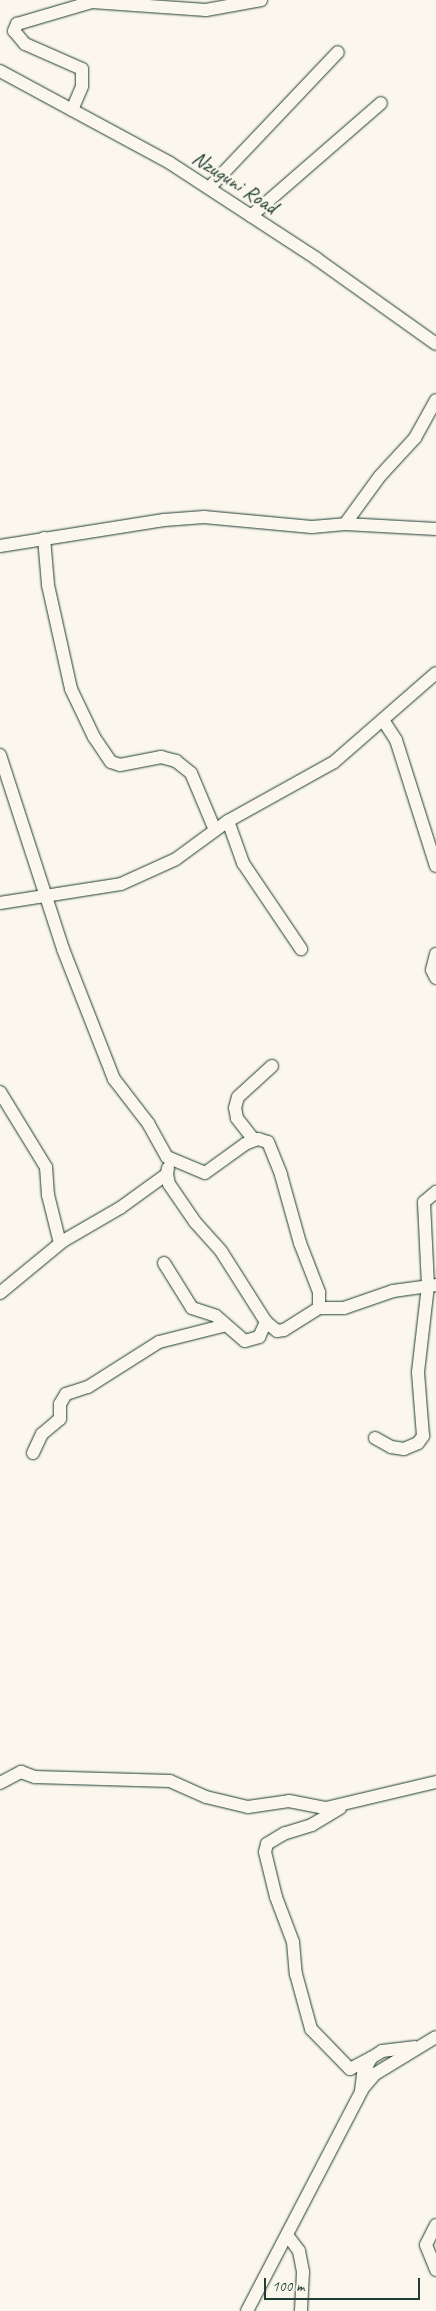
<!DOCTYPE html>
<html>
<head>
<meta charset="utf-8">
<style>
  body { margin:0 }
  #map { position:relative; width:436px; height:2311px; overflow:hidden; background:#fbf7ec; font-family:Caveat,sans-serif }
  div>[style] { position:absolute }
  .roads { filter:drop-shadow(0 0 1px #1f3d34) drop-shadow(0 0 1px #1f3d34) }
  .street>* { height:12px; margin:-6px; padding:0 6px; transform-origin:6px; border-radius:6px; background:#fbf7ec }
  span { translate:-50% -50%; white-space:nowrap; text-align:center; line-height:1.15; -webkit-text-stroke:5px #fbf7ec; paint-order:stroke }
  .street-label { font-size:21px; color:#1f3d34 }
  .scale { position:absolute; left:264px; top:2278px; width:156px; height:22px; box-sizing:border-box; border:2px solid #1f3d34; border-top:0; padding-left:6px; font-size:15px; line-height:18px; white-space:nowrap; color:#1f3d34; -webkit-text-stroke:4px #fbf7ec; paint-order:stroke }
</style>
</head>
<body>
<div id="map">
  <div class="roads">
    <div class="street">
      <div style="left:0;top:71px;width:193px;rotate:28.4deg"></div>
      <div style="left:170px;top:163px;width:176px;rotate:33.1deg"></div>
      <div style="left:317px;top:259px;width:146px;rotate:35.5deg"></div>
      <div style="left:72px;top:110px;width:26px;rotate:-67deg"></div>
      <div style="left:82px;top:86px;width:17px;rotate:-90deg"></div>
      <div style="left:82px;top:69px;width:62px;rotate:-156.3deg"></div>
      <div style="left:25px;top:44px;width:17px;rotate:-130deg"></div>
      <div style="left:14px;top:31px;width:8px;rotate:-67deg"></div>
      <div style="left:17px;top:24px;width:78px;rotate:-16.3deg"></div>
      <div style="left:92px;top:2px;width:114px;rotate:4deg"></div>
      <div style="left:206px;top:10px;width:56px;rotate:-10.3deg"></div>
      <div style="left:209px;top:188px;width:187px;rotate:-46.5deg"></div>
      <div style="left:251px;top:216px;width:172px;rotate:-41deg"></div>
      <div style="left:345px;top:524px;width:59px;rotate:-53.9deg"></div>
      <div style="left:380px;top:476px;width:52px;rotate:-47.4deg"></div>
      <div style="left:415px;top:438px;width:43px;rotate:-61.1deg"></div>
      <div style="left:44px;top:538px;width:47px;rotate:85.1deg"></div>
      <div style="left:48px;top:585px;width:107px;rotate:77.5deg"></div>
      <div style="left:71px;top:689px;width:53px;rotate:64.4deg"></div>
      <div style="left:94px;top:737px;width:30px;rotate:56deg"></div>
      <div style="left:111px;top:762px;width:9px;rotate:18deg"></div>
      <div style="left:120px;top:765px;width:42px;rotate:-11deg"></div>
      <div style="left:161px;top:757px;width:16px;rotate:15deg"></div>
      <div style="left:176px;top:761px;width:19px;rotate:39deg"></div>
      <div style="left:191px;top:773px;width:62px;rotate:67.2deg"></div>
      <div style="left:0;top:546px;width:166px;rotate:-9deg"></div>
      <div style="left:164px;top:520px;width:40px;rotate:-4.3deg"></div>
      <div style="left:204px;top:517px;width:108px;rotate:5.3deg"></div>
      <div style="left:312px;top:527px;width:33px;rotate:-5deg"></div>
      <div style="left:345px;top:524px;width:91px;rotate:3.1deg"></div>
      <div style="left:383px;top:720px;width:24px;rotate:57deg"></div>
      <div style="left:396px;top:740px;width:132px;rotate:72.4deg"></div>
      <div style="left:0;top:755px;width:204px;rotate:72deg"></div>
      <div style="left:63px;top:949px;width:140px;rotate:68.6deg"></div>
      <div style="left:114px;top:1079px;width:56px;rotate:52.3deg"></div>
      <div style="left:148px;top:1123px;width:39px;rotate:61deg"></div>
      <div style="left:167px;top:1157px;width:41px;rotate:22.8deg"></div>
      <div style="left:205px;top:1173px;width:49px;rotate:-35.9deg"></div>
      <div style="left:245px;top:1144px;width:14px;rotate:-21deg"></div>
      <div style="left:258px;top:1139px;width:10px;rotate:17deg"></div>
      <div style="left:268px;top:1142px;width:35px;rotate:68deg"></div>
      <div style="left:281px;top:1175px;width:71px;rotate:74.4deg"></div>
      <div style="left:300px;top:1243px;width:53px;rotate:68.8deg"></div>
      <div style="left:319px;top:1292px;width:16px;rotate:90deg"></div>
      <div style="left:319px;top:1308px;width:25px"></div>
      <div style="left:344px;top:1308px;width:52px;rotate:-19.1deg"></div>
      <div style="left:393px;top:1291px;width:43px;rotate:-7.9deg"></div>
      <div style="left:228px;top:821px;width:45px;rotate:70.3deg"></div>
      <div style="left:243px;top:863px;width:104px;rotate:56deg"></div>
      <div style="left:0;top:903px;width:122px;rotate:-8.9deg"></div>
      <div style="left:121px;top:884px;width:60px;rotate:-24.4deg"></div>
      <div style="left:176px;top:859px;width:64px;rotate:-36.2deg"></div>
      <div style="left:228px;top:821px;width:121px;rotate:-29.1deg"></div>
      <div style="left:334px;top:762px;width:135px;rotate:-41.1deg"></div>
      <div style="left:436px;top:954px;width:16px;rotate:104deg"></div>
      <div style="left:432px;top:970px;width:9px;rotate:63deg"></div>
      <div style="left:0;top:1092px;width:88px;rotate:58.5deg"></div>
      <div style="left:46px;top:1167px;width:28px;rotate:86deg"></div>
      <div style="left:48px;top:1195px;width:49px;rotate:76deg"></div>
      <div style="left:254px;top:1140px;width:28px;rotate:-128deg"></div>
      <div style="left:237px;top:1118px;width:10px;rotate:-101deg"></div>
      <div style="left:235px;top:1108px;width:11px;rotate:-75deg"></div>
      <div style="left:238px;top:1097px;width:46px;rotate:-42.4deg"></div>
      <div style="left:167px;top:1174px;width:10px;rotate:79deg"></div>
      <div style="left:169px;top:1184px;width:46px;rotate:55.6deg"></div>
      <div style="left:195px;top:1222px;width:39px;rotate:48deg"></div>
      <div style="left:221px;top:1251px;width:84px;rotate:57.6deg"></div>
      <div style="left:266px;top:1322px;width:14px;rotate:39deg"></div>
      <div style="left:277px;top:1331px;width:7px;rotate:-8deg"></div>
      <div style="left:284px;top:1330px;width:41px;rotate:-32.2deg"></div>
      <div style="left:164px;top:1263px;width:53px;rotate:58.1deg"></div>
      <div style="left:192px;top:1308px;width:25px;rotate:18deg"></div>
      <div style="left:216px;top:1316px;width:38px;rotate:41deg"></div>
      <div style="left:245px;top:1341px;width:15px;rotate:-16deg"></div>
      <div style="left:259px;top:1337px;width:17px;rotate:-65deg"></div>
      <div style="left:0;top:1293px;width:82px;rotate:-39.5deg"></div>
      <div style="left:63px;top:1241px;width:66px;rotate:-30.1deg"></div>
      <div style="left:120px;top:1208px;width:58px;rotate:-35.9deg"></div>
      <div style="left:167px;top:1174px;width:6px;rotate:-81deg"></div>
      <div style="left:375px;top:1438px;width:18px;rotate:29deg"></div>
      <div style="left:391px;top:1447px;width:13px;rotate:9deg"></div>
      <div style="left:404px;top:1449px;width:15px;rotate:-23deg"></div>
      <div style="left:418px;top:1443px;width:9px;rotate:-54deg"></div>
      <div style="left:423px;top:1436px;width:64px;rotate:-94.5deg"></div>
      <div style="left:418px;top:1372px;width:88px;rotate:-83.4deg"></div>
      <div style="left:428px;top:1285px;width:83px;rotate:-92.8deg"></div>
      <div style="left:424px;top:1202px;width:16px;rotate:-40deg"></div>
      <div style="left:33px;top:1453px;width:21px;rotate:-65deg"></div>
      <div style="left:42px;top:1434px;width:23px;rotate:-40deg"></div>
      <div style="left:60px;top:1419px;width:15px;rotate:-90deg"></div>
      <div style="left:60px;top:1404px;width:12px;rotate:-59deg"></div>
      <div style="left:66px;top:1394px;width:23px;rotate:-18deg"></div>
      <div style="left:88px;top:1387px;width:84px;rotate:-32.4deg"></div>
      <div style="left:159px;top:1342px;width:69px;rotate:-14.2deg"></div>
      <div style="left:0;top:1783px;width:24px;rotate:-28deg"></div>
      <div style="left:21px;top:1772px;width:15px;rotate:20deg"></div>
      <div style="left:35px;top:1777px;width:135px;rotate:1.7deg"></div>
      <div style="left:170px;top:1781px;width:39px;rotate:24deg"></div>
      <div style="left:206px;top:1797px;width:43px;rotate:13.4deg"></div>
      <div style="left:248px;top:1807px;width:41px;rotate:-8.3deg"></div>
      <div style="left:289px;top:1801px;width:38px;rotate:11deg"></div>
      <div style="left:326px;top:1808px;width:113px;rotate:-13.3deg"></div>
      <div style="left:340px;top:1808px;width:33px;rotate:149deg"></div>
      <div style="left:312px;top:1825px;width:28px;rotate:163deg"></div>
      <div style="left:285px;top:1833px;width:21px;rotate:149deg"></div>
      <div style="left:267px;top:1844px;width:8px;rotate:104deg"></div>
      <div style="left:265px;top:1852px;width:46px;rotate:76.3deg"></div>
      <div style="left:276px;top:1897px;width:48px;rotate:69.3deg"></div>
      <div style="left:293px;top:1942px;width:32px;rotate:85deg"></div>
      <div style="left:296px;top:1974px;width:57px;rotate:74.7deg"></div>
      <div style="left:311px;top:2029px;width:56px;rotate:45.7deg"></div>
      <div style="left:350px;top:2069px;width:24px;rotate:-28deg"></div>
      <div style="left:361px;top:2091px;width:17px;rotate:-83deg"></div>
      <div style="left:363px;top:2074px;width:18px;rotate:-63deg"></div>
      <div style="left:371px;top:2058px;width:13px;rotate:-32deg"></div>
      <div style="left:382px;top:2051px;width:32px;rotate:-7deg"></div>
      <div style="left:436px;top:2225px;width:22px;rotate:117deg"></div>
      <div style="left:426px;top:2245px;width:27px;rotate:68deg"></div>
      <div style="left:287px;top:2235px;width:20px;rotate:53deg"></div>
      <div style="left:299px;top:2251px;width:21px;rotate:79deg"></div>
      <div style="left:303px;top:2272px;width:39px;rotate:93deg"></div>
      <div style="left:247px;top:2311px;width:251px;rotate:-62.5deg"></div>
      <div style="left:363px;top:2088px;width:18px;rotate:-49deg"></div>
      <div style="left:375px;top:2074px;width:71px;rotate:-31.2deg"></div>
    </div>
  </div>
  <div class="street-label">
    <span style="left:235px;top:182px;rotate:33deg">Nzuguni Road</span>
  </div>
  <div class="scale">100 m</div>
</div>
</body>
</html>
